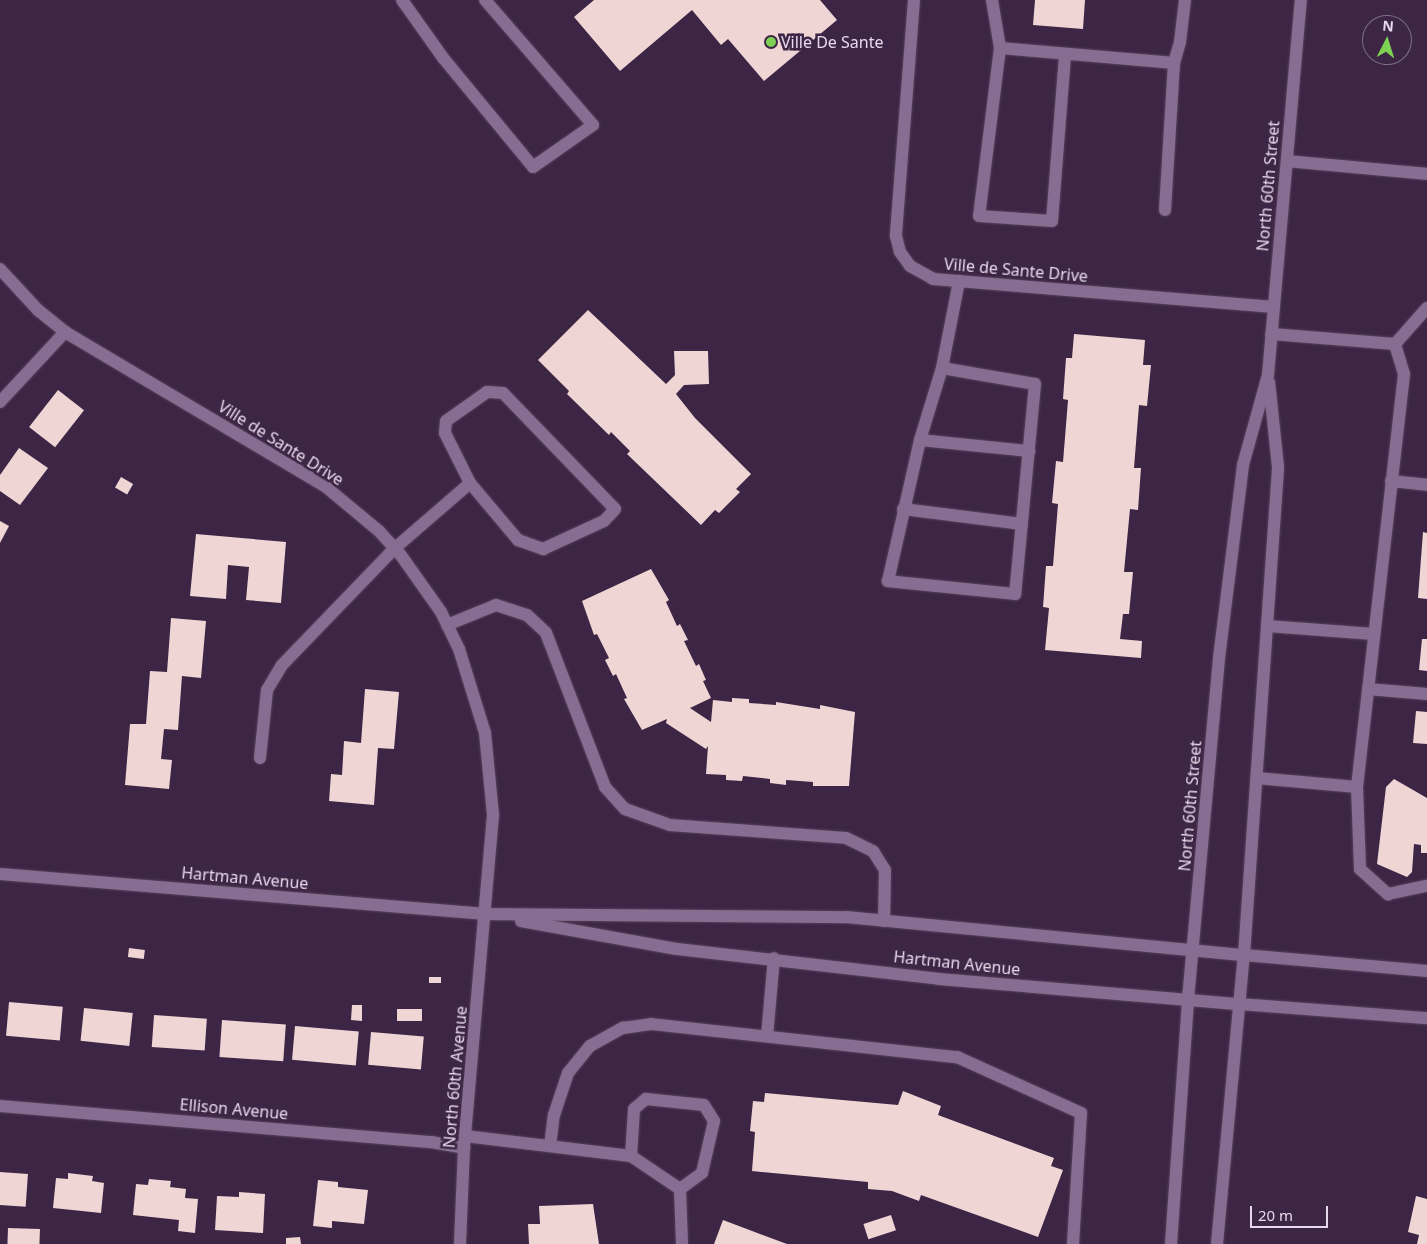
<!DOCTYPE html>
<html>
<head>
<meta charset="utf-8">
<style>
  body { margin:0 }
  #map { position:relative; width:1427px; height:1244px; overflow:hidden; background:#3d2645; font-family:"Noto Sans",sans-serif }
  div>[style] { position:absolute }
  .building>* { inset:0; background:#f0d5d5; transform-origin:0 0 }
  .roads { filter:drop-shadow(0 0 1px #56425d) drop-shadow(0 0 1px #56425d) }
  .service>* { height:12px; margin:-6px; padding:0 6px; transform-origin:6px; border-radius:6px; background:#876d91 }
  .minor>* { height:12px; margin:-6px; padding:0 6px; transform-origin:6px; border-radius:6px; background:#876d91 }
  .tertiary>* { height:12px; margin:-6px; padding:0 6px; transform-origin:6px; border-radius:6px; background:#876d91 }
  .secondary>* { height:12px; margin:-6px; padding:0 6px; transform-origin:6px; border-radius:6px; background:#876d91 }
  .dots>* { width:14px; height:14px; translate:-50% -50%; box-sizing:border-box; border:2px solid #3d2645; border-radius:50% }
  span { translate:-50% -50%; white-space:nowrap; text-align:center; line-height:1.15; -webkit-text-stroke:5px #3d2645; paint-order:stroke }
  .poi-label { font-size:16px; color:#e7d9ed }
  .left { translate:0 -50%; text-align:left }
  .street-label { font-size:16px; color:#e7d9ed }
  .north { position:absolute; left:1362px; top:15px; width:50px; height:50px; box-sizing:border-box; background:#3d2645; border:1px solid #816e88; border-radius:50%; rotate:5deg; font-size:14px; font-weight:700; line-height:20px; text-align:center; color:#e7d9ed }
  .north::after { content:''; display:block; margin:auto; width:18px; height:22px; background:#7dd153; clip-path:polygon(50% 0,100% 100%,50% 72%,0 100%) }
  .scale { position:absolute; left:1250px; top:1206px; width:78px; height:22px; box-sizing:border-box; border:2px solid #e7d9ed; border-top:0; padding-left:6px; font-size:15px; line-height:18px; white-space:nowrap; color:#e7d9ed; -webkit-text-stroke:4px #3d2645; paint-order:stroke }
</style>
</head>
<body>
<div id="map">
  <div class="building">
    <div style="clip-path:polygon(594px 0,820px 0,837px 20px,764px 81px,728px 39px,721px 45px,692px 10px,620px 71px,574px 17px)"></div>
    <div style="clip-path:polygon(1035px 0,1085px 0,1083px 29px,1033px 25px)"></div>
    <div style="clip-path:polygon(588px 310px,666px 384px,675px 375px,674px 351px,708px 351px,709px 384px,684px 385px,676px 394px,695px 418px,751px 474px,736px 489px,740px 492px,719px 513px,715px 510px,701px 525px,627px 454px,630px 451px,611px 432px,609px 435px,567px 394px,569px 391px,538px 360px)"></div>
    <div style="clip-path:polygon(1074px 334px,1145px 340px,1143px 365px,1151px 365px,1147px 406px,1139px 405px,1134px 468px,1141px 468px,1138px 510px,1130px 509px,1124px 572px,1133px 572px,1129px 614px,1123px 614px,1120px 639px,1142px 641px,1141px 658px,1045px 650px,1049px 608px,1043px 607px,1046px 566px,1053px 566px,1058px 504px,1052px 503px,1056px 461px,1063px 462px,1068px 400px,1063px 399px,1066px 358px,1072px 358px)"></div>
    <div style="left:58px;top:390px;width:33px;height:47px;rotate:38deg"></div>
    <div style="clip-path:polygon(19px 448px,48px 468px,20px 505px,0 491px,0 475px)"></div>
    <div style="left:121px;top:477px;width:14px;height:12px;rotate:30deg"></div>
    <div style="clip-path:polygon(0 521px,9px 526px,0 543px)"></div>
    <div style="clip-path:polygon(1423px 532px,1427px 533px,1427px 599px,1418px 598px)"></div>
    <div style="clip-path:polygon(196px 534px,286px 542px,281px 603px,246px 600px,249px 567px,228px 565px,226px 599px,190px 596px)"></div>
    <div style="clip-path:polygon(651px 569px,669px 600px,666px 602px,677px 626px,680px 624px,688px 640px,684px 641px,696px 666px,699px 664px,706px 680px,703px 681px,711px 698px,690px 708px,711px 722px,713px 700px,732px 702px,732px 698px,749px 699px,749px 703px,776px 705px,776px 702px,820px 709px,820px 705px,855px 712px,849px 786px,813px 786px,813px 782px,786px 780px,786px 785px,770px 783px,770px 779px,743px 776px,742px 781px,726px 780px,726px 775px,706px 774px,708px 746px,706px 749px,666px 723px,667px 719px,642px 730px,624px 699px,627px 698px,616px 674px,613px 676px,605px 660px,609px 658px,597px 634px,594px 635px,582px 601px)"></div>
    <div style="clip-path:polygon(171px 618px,206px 621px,201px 678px,182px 676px,178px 730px,164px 729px,161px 759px,172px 760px,169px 789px,125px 785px,130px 724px,146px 724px,150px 671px,167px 672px)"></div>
    <div style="clip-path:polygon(1422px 639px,1427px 639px,1427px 671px,1419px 670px)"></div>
    <div style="clip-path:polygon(365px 689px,399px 692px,394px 749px,378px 748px,374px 805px,329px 801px,331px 774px,342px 775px,344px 741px,361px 743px)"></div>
    <div style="clip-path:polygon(1416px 711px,1427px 712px,1427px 744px,1413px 743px)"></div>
    <div style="clip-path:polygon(1394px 779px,1427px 798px,1427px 853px,1421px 853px,1421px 845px,1414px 844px,1412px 872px,1407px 877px,1377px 864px,1386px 787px)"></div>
    <div style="left:129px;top:948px;width:16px;height:9px;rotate:7deg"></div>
    <div style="left:429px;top:977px;width:12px;height:6px"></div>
    <div style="left:9px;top:1002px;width:54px;height:34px;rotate:5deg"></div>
    <div style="clip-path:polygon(352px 1005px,362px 1005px,362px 1021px,351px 1020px)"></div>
    <div style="left:84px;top:1008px;width:49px;height:33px;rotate:6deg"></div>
    <div style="left:397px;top:1009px;width:25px;height:12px"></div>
    <div style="left:154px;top:1015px;width:53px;height:32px;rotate:4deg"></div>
    <div style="left:222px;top:1020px;width:64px;height:37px;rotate:4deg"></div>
    <div style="left:295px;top:1026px;width:64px;height:34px;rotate:5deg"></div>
    <div style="left:371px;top:1032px;width:53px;height:33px;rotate:5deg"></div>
    <div style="clip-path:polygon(903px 1091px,941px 1106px,938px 1115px,1054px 1158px,1051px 1166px,1063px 1170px,1038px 1237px,921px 1195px,919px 1201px,892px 1191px,868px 1189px,868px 1182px,752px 1171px,755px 1132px,750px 1131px,753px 1101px,764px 1102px,765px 1093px,898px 1105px)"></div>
    <div style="left:0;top:1172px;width:28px;height:33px;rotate:4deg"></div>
    <div style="clip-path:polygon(68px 1173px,93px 1176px,92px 1181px,104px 1183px,101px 1213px,53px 1208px,56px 1178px,68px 1179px)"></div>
    <div style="clip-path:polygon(149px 1179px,171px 1181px,170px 1187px,186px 1189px,185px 1198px,198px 1199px,195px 1233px,178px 1231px,179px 1220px,133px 1215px,136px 1184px,148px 1185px)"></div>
    <div style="clip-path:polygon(318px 1180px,338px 1182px,338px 1187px,368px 1190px,364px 1224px,332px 1221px,332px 1228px,313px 1226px)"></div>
    <div style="clip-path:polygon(239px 1192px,265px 1194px,263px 1233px,215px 1230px,217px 1196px,239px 1197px)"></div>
    <div style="clip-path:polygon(1416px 1196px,1427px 1199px,1427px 1244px,1417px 1244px,1419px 1235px,1408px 1232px)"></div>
    <div style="clip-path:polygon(593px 1204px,599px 1244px,529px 1244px,528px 1224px,540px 1224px,539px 1206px)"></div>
    <div style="left:891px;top:1215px;width:16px;height:29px;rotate:72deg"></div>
    <div style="clip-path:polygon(723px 1220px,787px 1244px,714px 1244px)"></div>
    <div style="left:8px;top:1228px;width:32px;height:16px;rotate:2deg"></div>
    <div style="clip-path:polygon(300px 1237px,301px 1244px,286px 1244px,286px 1238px)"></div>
  </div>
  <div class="roads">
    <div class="service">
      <div style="left:402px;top:0;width:72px;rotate:54.6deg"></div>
      <div style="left:444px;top:59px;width:140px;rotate:50.5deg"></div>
      <div style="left:533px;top:167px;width:73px;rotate:-35deg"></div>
      <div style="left:593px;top:125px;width:165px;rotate:-130.8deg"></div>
      <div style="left:992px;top:0;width:49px;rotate:80.5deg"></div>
      <div style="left:1000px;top:48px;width:175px;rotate:4.9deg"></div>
      <div style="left:1174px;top:63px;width:22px;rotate:-74deg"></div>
      <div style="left:1180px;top:42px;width:42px;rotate:-83.2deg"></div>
      <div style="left:1000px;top:48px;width:169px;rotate:97.1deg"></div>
      <div style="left:979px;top:216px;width:73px;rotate:3.9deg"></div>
      <div style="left:1052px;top:221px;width:166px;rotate:-85.5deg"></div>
      <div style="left:1287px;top:161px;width:141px;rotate:5.3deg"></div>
      <div style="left:1165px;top:210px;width:147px;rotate:-86.5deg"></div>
      <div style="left:1395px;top:344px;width:48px;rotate:-48.4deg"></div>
      <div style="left:942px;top:368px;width:94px;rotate:9.8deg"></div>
      <div style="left:1035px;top:384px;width:211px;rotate:95.4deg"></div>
      <div style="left:1015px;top:594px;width:128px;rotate:-174.2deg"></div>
      <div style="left:888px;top:581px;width:145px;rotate:-77.2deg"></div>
      <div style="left:920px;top:440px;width:75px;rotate:-73deg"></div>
      <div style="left:942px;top:368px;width:89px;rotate:-78.9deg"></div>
      <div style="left:920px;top:440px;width:110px;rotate:5.8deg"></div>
      <div style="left:1391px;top:481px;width:36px;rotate:6deg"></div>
      <div style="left:903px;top:509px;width:120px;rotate:7.2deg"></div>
      <div style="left:447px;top:625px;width:53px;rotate:-22.2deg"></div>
      <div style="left:496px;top:605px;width:33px;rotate:18deg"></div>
      <div style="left:527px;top:615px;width:26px;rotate:43deg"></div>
      <div style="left:546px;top:633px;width:165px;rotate:69deg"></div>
      <div style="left:605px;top:787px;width:30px;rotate:48deg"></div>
      <div style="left:625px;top:809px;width:48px;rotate:19.6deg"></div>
      <div style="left:670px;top:825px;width:176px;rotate:4.2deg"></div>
      <div style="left:846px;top:838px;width:30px;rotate:26deg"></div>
      <div style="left:873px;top:851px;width:22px;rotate:58deg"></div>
      <div style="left:885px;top:870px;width:51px;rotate:91.1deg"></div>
      <div style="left:1267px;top:626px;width:107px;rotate:4.3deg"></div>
      <div style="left:1368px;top:689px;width:59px;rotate:4.8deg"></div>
      <div style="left:260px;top:758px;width:68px;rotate:-84.1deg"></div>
      <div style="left:267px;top:690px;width:29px;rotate:-59deg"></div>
      <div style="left:282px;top:665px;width:163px;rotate:-46deg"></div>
      <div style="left:395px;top:548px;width:99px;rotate:-40.9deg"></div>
      <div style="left:470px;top:483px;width:75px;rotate:49.9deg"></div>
      <div style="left:518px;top:540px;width:27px;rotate:20deg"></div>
      <div style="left:543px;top:549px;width:67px;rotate:-24.7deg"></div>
      <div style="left:604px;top:521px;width:16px;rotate:-47deg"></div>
      <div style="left:615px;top:509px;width:161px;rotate:-134deg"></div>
      <div style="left:503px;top:393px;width:16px;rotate:-176deg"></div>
      <div style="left:487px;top:392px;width:50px;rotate:144.7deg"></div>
      <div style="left:446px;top:421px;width:12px;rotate:95deg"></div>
      <div style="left:445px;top:433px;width:56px;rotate:63.4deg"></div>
      <div style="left:1257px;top:778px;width:100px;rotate:5.1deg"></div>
      <div style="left:1357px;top:787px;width:416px;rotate:-83.5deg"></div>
      <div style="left:1404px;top:374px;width:31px;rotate:-107deg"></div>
      <div style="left:1395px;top:344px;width:124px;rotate:-175.4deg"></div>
      <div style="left:1357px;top:787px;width:82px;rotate:87.9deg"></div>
      <div style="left:1360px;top:869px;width:38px;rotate:42deg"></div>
      <div style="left:1388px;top:894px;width:40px;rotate:-12deg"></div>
      <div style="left:767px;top:1036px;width:78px;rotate:-84.9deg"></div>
      <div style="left:465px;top:1136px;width:167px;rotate:6.9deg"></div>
      <div style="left:631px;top:1156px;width:59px;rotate:34deg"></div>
      <div style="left:680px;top:1189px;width:55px;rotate:87.9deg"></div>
      <div style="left:550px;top:1146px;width:31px;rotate:-83deg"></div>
      <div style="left:554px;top:1115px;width:44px;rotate:-71.6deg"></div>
      <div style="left:568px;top:1073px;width:35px;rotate:-51deg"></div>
      <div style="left:590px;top:1046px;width:38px;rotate:-29deg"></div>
      <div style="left:623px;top:1028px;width:28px;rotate:-8deg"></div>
      <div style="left:651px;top:1024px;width:308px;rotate:6.2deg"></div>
      <div style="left:957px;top:1057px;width:136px;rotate:24.3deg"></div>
      <div style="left:1081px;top:1113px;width:131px;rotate:93.5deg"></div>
      <div style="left:631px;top:1156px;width:47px;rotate:-86.3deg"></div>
      <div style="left:634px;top:1109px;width:16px;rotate:-40deg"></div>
      <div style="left:646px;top:1099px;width:58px;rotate:5.9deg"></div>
      <div style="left:704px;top:1105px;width:19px;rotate:58deg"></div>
      <div style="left:714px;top:1121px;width:53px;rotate:103deg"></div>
      <div style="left:702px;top:1173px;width:27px;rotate:144deg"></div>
    </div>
    <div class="minor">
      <div style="left:914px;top:0;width:237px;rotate:94.4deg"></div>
      <div style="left:896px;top:236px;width:16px;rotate:76deg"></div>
      <div style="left:900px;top:252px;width:17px;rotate:54deg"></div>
      <div style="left:910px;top:266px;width:26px;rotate:29deg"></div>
      <div style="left:933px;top:279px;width:342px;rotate:4.7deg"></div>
      <div style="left:0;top:269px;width:56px;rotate:47.2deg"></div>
      <div style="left:38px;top:310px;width:35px;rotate:39deg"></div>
      <div style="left:65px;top:332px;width:304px;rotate:30.7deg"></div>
      <div style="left:326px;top:487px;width:69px;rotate:39.7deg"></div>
      <div style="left:379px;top:531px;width:31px;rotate:48deg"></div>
      <div style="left:400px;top:554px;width:71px;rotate:54.7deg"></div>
      <div style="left:441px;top:612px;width:41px;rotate:64.1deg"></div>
      <div style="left:459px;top:649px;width:88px;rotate:72.8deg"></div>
      <div style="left:485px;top:733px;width:82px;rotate:84.4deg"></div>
      <div style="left:493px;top:815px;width:334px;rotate:95deg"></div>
      <div style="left:464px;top:1148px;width:96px;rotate:92.4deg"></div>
      <div style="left:0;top:402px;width:96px;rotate:-47.1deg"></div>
      <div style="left:0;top:1106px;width:433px;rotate:4.8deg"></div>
      <div style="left:431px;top:1142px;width:34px;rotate:10deg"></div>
    </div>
    <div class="tertiary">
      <div style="left:1244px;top:955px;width:184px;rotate:5deg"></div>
      <div style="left:1239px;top:1004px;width:189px;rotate:4.3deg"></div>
    </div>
    <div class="secondary">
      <div style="left:0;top:874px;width:488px;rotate:4.7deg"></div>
      <div style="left:486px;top:914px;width:360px;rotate:0.5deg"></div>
      <div style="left:846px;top:917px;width:400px;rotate:5.5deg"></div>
      <div style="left:521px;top:921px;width:158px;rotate:10.2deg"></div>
      <div style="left:677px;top:949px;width:264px;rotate:6.5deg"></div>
      <div style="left:939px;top:979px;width:301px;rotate:4.8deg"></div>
      <div style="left:1171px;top:1244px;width:246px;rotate:-86deg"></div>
      <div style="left:1188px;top:999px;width:342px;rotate:-84.8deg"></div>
      <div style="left:1219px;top:658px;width:194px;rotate:-82.9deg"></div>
      <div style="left:1243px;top:465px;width:93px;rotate:-74.5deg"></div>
      <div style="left:1268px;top:375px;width:376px;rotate:-85deg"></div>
      <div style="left:1217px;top:1244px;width:290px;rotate:-84.7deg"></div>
      <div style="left:1244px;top:955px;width:489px;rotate:-86deg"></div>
      <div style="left:1278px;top:467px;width:85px;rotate:-96deg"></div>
    </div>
  </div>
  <div class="dots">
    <div style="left:771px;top:42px;background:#7dd153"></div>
  </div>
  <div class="poi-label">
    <span class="left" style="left:781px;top:42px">Ville De Sante</span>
  </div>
  <div class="street-label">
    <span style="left:1268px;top:186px;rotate:-85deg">North 60th Street</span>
    <span style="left:1016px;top:270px;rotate:5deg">Ville de Sante Drive</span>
    <span style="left:281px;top:443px;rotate:32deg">Ville de Sante Drive</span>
    <span style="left:1190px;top:806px;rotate:-85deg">North 60th Street</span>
    <span style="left:245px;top:878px;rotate:5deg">Hartman Avenue</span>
    <span style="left:957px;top:963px;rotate:6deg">Hartman Avenue</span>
    <span style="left:455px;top:1077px;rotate:-85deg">North 60th Avenue</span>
    <span style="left:234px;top:1109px;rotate:5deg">Ellison Avenue</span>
  </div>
  <div class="north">N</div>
  <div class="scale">20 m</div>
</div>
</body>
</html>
